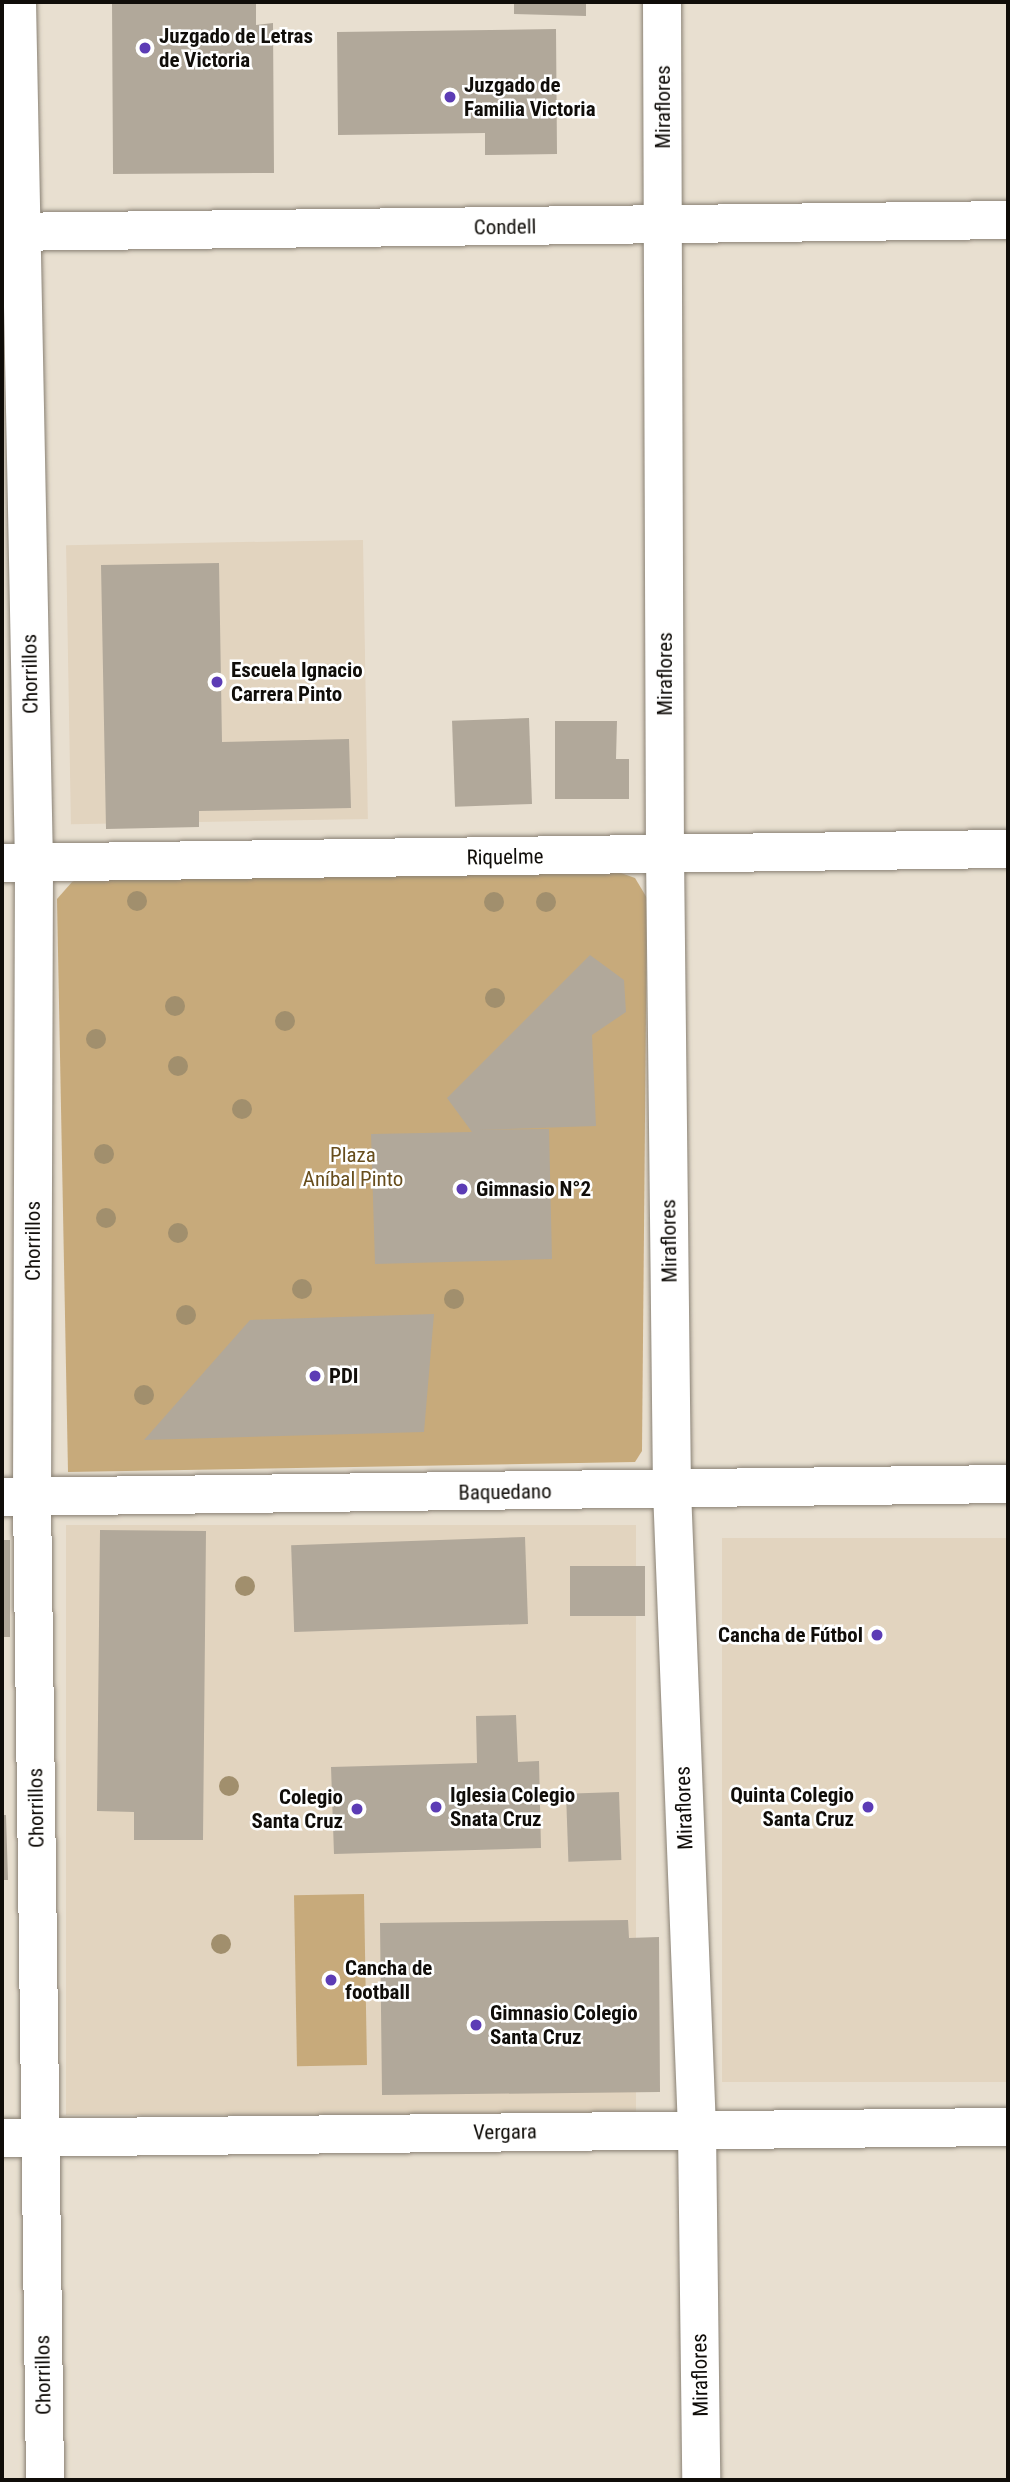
<!DOCTYPE html>
<html>
<head>
<meta charset="utf-8">
<style>
  body { margin:0 }
  #map { position:relative; width:1010px; height:2482px; overflow:hidden; background:#e8dfd0; font-family:"Roboto Condensed",sans-serif }
  div>[style] { position:absolute }
  .built>* { inset:0; background:#e2d4bf; transform-origin:0 0 }
  .green>* { inset:0; background:#c7aa7b; transform-origin:0 0 }
  .building>* { inset:0; background:#b1a89a; transform-origin:0 0 }
  .roads { filter:drop-shadow(0 0 2px #898174) drop-shadow(0 0 2px #898174) }
  .minor>* { height:38px; margin:-19px; padding:0 19px; transform-origin:19px; border-radius:19px; background:#fff }
  .trees>* { width:20px; height:20px; margin:-10px; border-radius:50%; background:#a18f6d }
  .dots>* { width:19px; height:19px; translate:-50% -50%; box-sizing:border-box; border:4px solid #fff; border-radius:50% }
  span { translate:-50% -50%; white-space:nowrap; text-align:center; line-height:1.15; -webkit-text-stroke:5px #fff; paint-order:stroke }
  .poi-label { font-size:21px; color:#100d09; font-weight:700 }
  .left { translate:0 -50%; text-align:left }
  .right { translate:-100% -50%; text-align:right }
  .street-label { font-size:21px; color:#100d09 }
  .park-label { font-size:21px; color:#674d1c }
  .frame { position:absolute; inset:0; border:4px solid #100d09; pointer-events:none }
</style>
</head>
<body>
<div id="map">
  <div class="built">
    <div style="left:363px;top:540px;width:279px;height:297px;rotate:89deg"></div>
    <div style="left:66px;top:1525px;width:570px;height:590px"></div>
    <div style="left:722px;top:1538px;width:286px;height:544px"></div>
  </div>
  <div class="green">
    <div style="clip-path:polygon(621px 873px,635px 878px,647px 898px,642px 1451px,635px 1462px,68px 1472px,57px 899px,72px 882px,87px 874px)"></div>
    <div style="left:364px;top:1894px;width:171px;height:70px;rotate:89deg"></div>
  </div>
  <div class="building">
    <div style="clip-path:polygon(112px 2px,256px 2px,256px 25px,273px 23px,274px 173px,113px 174px)"></div>
    <div style="clip-path:polygon(514px 2px,586px 2px,586px 16px,514px 14px)"></div>
    <div style="clip-path:polygon(556px 29px,557px 154px,485px 155px,485px 133px,338px 135px,337px 32px)"></div>
    <div style="clip-path:polygon(219px 563px,222px 742px,349px 739px,351px 808px,199px 811px,199px 827px,106px 829px,101px 565px)"></div>
    <div style="left:529px;top:718px;width:86px;height:77px;rotate:88deg"></div>
    <div style="clip-path:polygon(555px 721px,617px 721px,616px 759px,629px 759px,629px 799px,555px 799px)"></div>
    <div style="clip-path:polygon(590px 955px,624px 980px,626px 1012px,592px 1035px,596px 1126px,478px 1130px,549px 1129px,552px 1259px,375px 1264px,371px 1134px,472px 1132px,447px 1098px)"></div>
    <div style="clip-path:polygon(434px 1314px,424px 1432px,144px 1440px,250px 1320px)"></div>
    <div style="clip-path:polygon(100px 1530px,206px 1531px,203px 1840px,134px 1840px,134px 1812px,97px 1811px)"></div>
    <div style="left:525px;top:1537px;width:87px;height:234px;rotate:88deg"></div>
    <div style="left:2px;top:1540px;width:8px;height:97px"></div>
    <div style="left:645px;top:1566px;width:50px;height:75px;rotate:90deg"></div>
    <div style="clip-path:polygon(516px 1715px,518px 1762px,539px 1761px,541px 1848px,334px 1854px,331px 1767px,477px 1763px,476px 1716px)"></div>
    <div style="left:619px;top:1792px;width:68px;height:53px;rotate:88deg"></div>
    <div style="clip-path:polygon(2px 1815px,6px 1815px,8px 1880px,2px 1880px)"></div>
    <div style="clip-path:polygon(628px 1920px,629px 1938px,659px 1937px,660px 2092px,382px 2095px,380px 1923px)"></div>
  </div>
  <div class="roads">
    <div class="minor">
      <div style="left:17px;top:2px;width:861px;rotate:88.87deg"></div>
      <div style="left:34px;top:863px;width:634px;rotate:90.18deg"></div>
      <div style="left:32px;top:1497px;width:983px;rotate:89.24deg"></div>
      <div style="left:662px;top:2px;width:852px;rotate:89.8deg"></div>
      <div style="left:665px;top:854px;width:636px;rotate:89.37deg"></div>
      <div style="left:672px;top:1490px;width:640px;rotate:87.76deg"></div>
      <div style="left:697px;top:2130px;width:350px;rotate:89.3deg"></div>
      <div style="left:2px;top:232px;width:1006px;rotate:-0.68deg"></div>
      <div style="left:2px;top:863px;width:1006px;rotate:-0.8deg"></div>
      <div style="left:2px;top:1497px;width:1006px;rotate:-0.74deg"></div>
      <div style="left:2px;top:2138px;width:1006px;rotate:-0.63deg"></div>
    </div>
  </div>
  <div class="trees">
    <div style="left:137px;top:901px"></div>
    <div style="left:494px;top:902px"></div>
    <div style="left:546px;top:902px"></div>
    <div style="left:495px;top:998px"></div>
    <div style="left:175px;top:1006px"></div>
    <div style="left:285px;top:1021px"></div>
    <div style="left:96px;top:1039px"></div>
    <div style="left:178px;top:1066px"></div>
    <div style="left:242px;top:1109px"></div>
    <div style="left:104px;top:1154px"></div>
    <div style="left:106px;top:1218px"></div>
    <div style="left:178px;top:1233px"></div>
    <div style="left:302px;top:1289px"></div>
    <div style="left:454px;top:1299px"></div>
    <div style="left:186px;top:1315px"></div>
    <div style="left:144px;top:1395px"></div>
    <div style="left:245px;top:1586px"></div>
    <div style="left:229px;top:1786px"></div>
    <div style="left:221px;top:1944px"></div>
  </div>
  <div class="dots">
    <div style="left:145px;top:48px;background:#5c3cb5"></div>
    <div style="left:450px;top:97px;background:#5c3cb5"></div>
    <div style="left:217px;top:682px;background:#5c3cb5"></div>
    <div style="left:462px;top:1189px;background:#5c3cb5"></div>
    <div style="left:315px;top:1376px;background:#5c3cb5"></div>
    <div style="left:877px;top:1635px;background:#5c3cb5"></div>
    <div style="left:436px;top:1807px;background:#5c3cb5"></div>
    <div style="left:868px;top:1807px;background:#5c3cb5"></div>
    <div style="left:357px;top:1809px;background:#5c3cb5"></div>
    <div style="left:331px;top:1980px;background:#5c3cb5"></div>
    <div style="left:476px;top:2025px;background:#5c3cb5"></div>
  </div>
  <div class="poi-label">
    <span class="left" style="left:159px;top:48px">Juzgado de Letras<br>de Victoria</span>
    <span class="left" style="left:464px;top:97px">Juzgado de<br>Familia Victoria</span>
    <span class="left" style="left:231px;top:682px">Escuela Ignacio<br>Carrera Pinto</span>
    <span class="left" style="left:476px;top:1189px">Gimnasio N°2</span>
    <span class="left" style="left:329px;top:1376px">PDI</span>
    <span class="right" style="left:863px;top:1635px">Cancha de Fútbol</span>
    <span class="left" style="left:450px;top:1807px">Iglesia Colegio<br>Snata Cruz</span>
    <span class="right" style="left:854px;top:1807px">Quinta Colegio<br>Santa Cruz</span>
    <span class="right" style="left:343px;top:1809px">Colegio<br>Santa Cruz</span>
    <span class="left" style="left:345px;top:1980px">Cancha de<br>football</span>
    <span class="left" style="left:490px;top:2025px">Gimnasio Colegio<br>Santa Cruz</span>
  </div>
  <div class="street-label">
    <span style="left:663px;top:107px;rotate:-90deg">Miraflores</span>
    <span style="left:505px;top:227px;rotate:-1deg">Condell</span>
    <span style="left:30px;top:674px;rotate:-91deg">Chorrillos</span>
    <span style="left:665px;top:674px;rotate:-90deg">Miraflores</span>
    <span style="left:505px;top:857px;rotate:-1deg">Riquelme</span>
    <span style="left:33px;top:1241px;rotate:-90deg">Chorrillos</span>
    <span style="left:669px;top:1241px;rotate:-91deg">Miraflores</span>
    <span style="left:505px;top:1492px;rotate:-1deg">Baquedano</span>
    <span style="left:36px;top:1808px;rotate:-91deg">Chorrillos</span>
    <span style="left:684px;top:1808px;rotate:-92deg">Miraflores</span>
    <span style="left:505px;top:2132px;rotate:-1deg">Vergara</span>
    <span style="left:43px;top:2375px;rotate:-91deg">Chorrillos</span>
    <span style="left:700px;top:2375px;rotate:-91deg">Miraflores</span>
  </div>
  <div class="park-label">
    <span style="left:353px;top:1167px">Plaza<br>Aníbal Pinto</span>
  </div>
  <div class="frame"></div>
</div>
</body>
</html>
